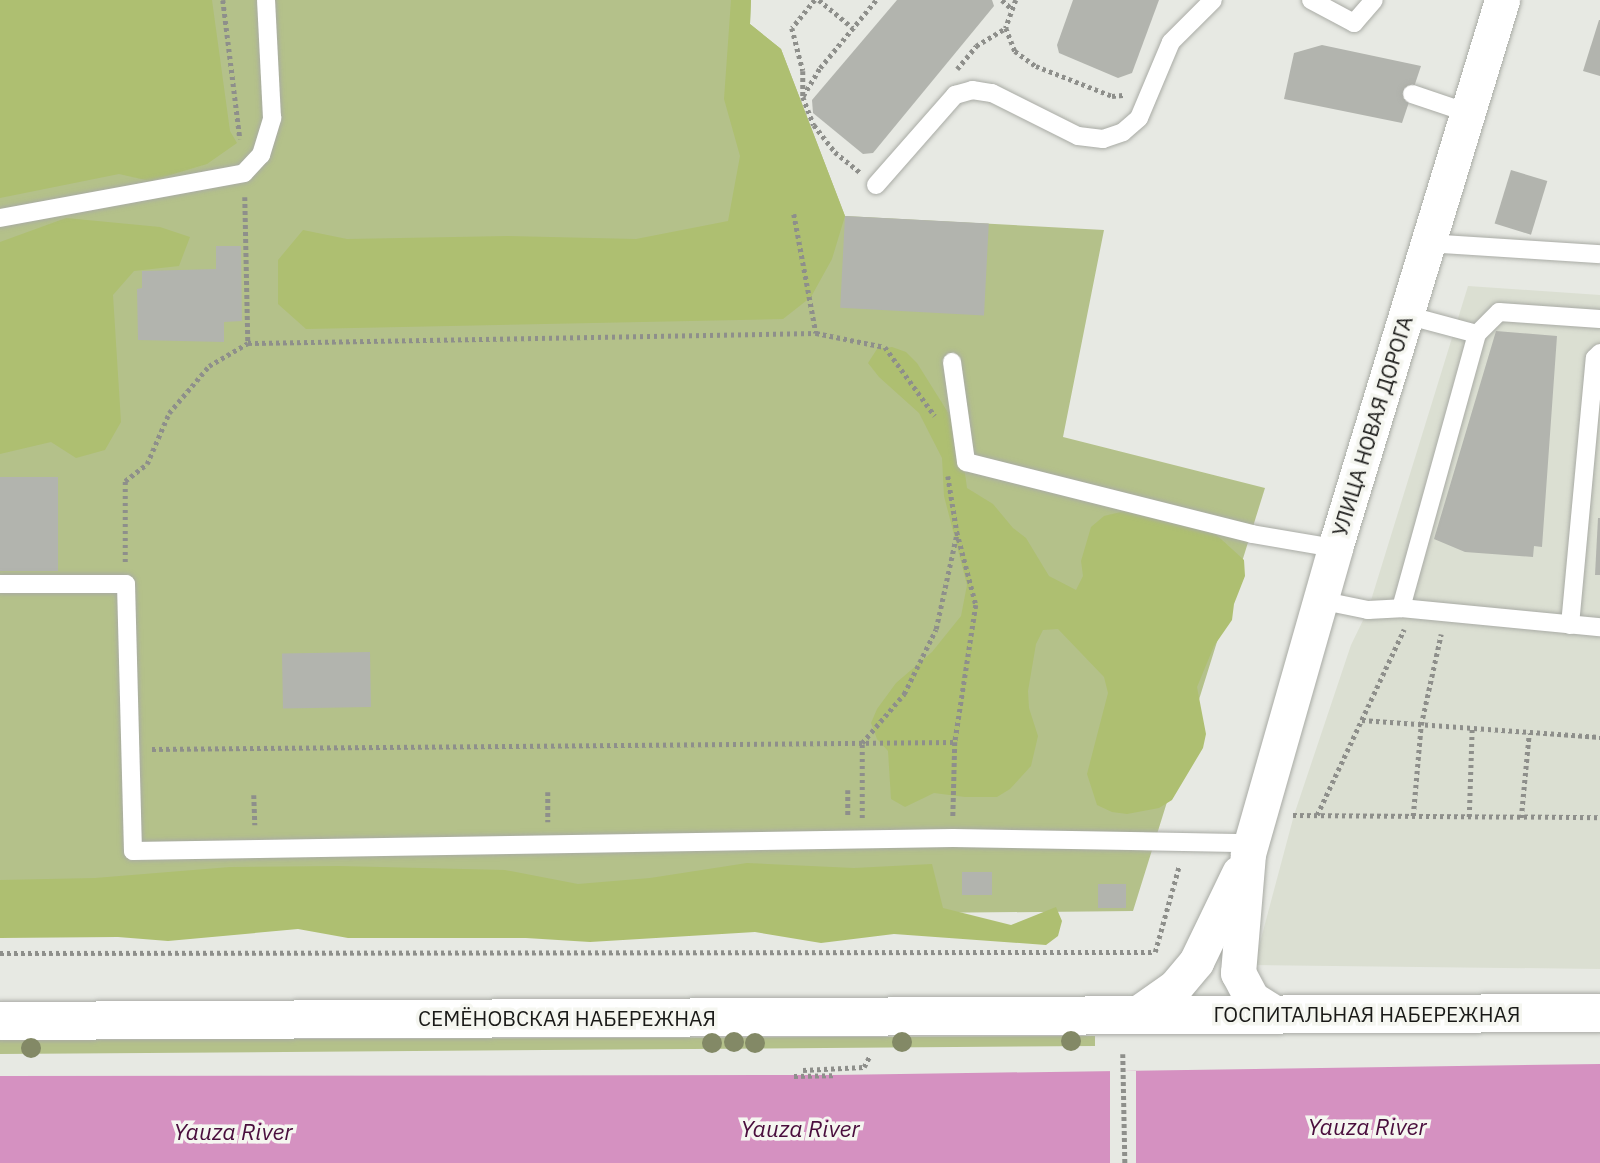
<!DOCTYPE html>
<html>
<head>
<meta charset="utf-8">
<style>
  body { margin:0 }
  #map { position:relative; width:1600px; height:1163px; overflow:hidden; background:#e7e9e3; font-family:"IBM Plex Sans",sans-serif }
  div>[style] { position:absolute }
  .built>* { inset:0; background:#dbdfd2 }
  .green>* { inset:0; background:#b4c18a }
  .forest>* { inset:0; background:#aebf71 }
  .water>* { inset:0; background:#d591c1 }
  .pier>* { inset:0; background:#e7e9e3; transform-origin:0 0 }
  .building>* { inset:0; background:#b2b4ae; transform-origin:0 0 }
  .path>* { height:4.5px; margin-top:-2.25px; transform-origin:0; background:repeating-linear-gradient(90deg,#8e8f8b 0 3.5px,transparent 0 7px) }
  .roads { filter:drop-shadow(0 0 2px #a9aba5) drop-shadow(0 0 2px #a9aba5) }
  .lane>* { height:18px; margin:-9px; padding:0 9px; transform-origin:9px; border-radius:9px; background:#fff }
  .street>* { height:35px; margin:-17.5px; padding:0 17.5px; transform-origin:17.5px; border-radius:17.5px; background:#fff }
  .secondary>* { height:38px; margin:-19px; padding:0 19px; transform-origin:19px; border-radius:19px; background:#fff }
  .trees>* { width:20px; height:20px; margin:-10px; border-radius:50%; background:#838966 }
  span { translate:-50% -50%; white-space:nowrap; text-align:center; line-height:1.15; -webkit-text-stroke:7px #f5f6f0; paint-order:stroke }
  .street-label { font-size:21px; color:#191917 }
  .water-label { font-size:23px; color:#4a0e3d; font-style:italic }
</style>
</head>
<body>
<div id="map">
  <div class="built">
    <div style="clip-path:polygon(1468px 286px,1600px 295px,1600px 969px,1254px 965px,1294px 815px,1351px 645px,1368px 610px)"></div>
  </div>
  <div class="green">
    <div style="clip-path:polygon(0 0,751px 0,750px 24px,781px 49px,845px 216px,1104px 230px,1063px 437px,1265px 488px,1133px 911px,0 922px)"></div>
    <div style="clip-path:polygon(1095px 1036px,1095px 1046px,0 1054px,0 1040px)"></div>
  </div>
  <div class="forest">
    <div style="clip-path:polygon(0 0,212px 0,230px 131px,237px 143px,207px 164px,150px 181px,119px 174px,0 198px)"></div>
    <div style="clip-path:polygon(731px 0,751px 0,750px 24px,781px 49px,845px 216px,832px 259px,811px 297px,783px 319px,306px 329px,278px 304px,278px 260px,303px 230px,347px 239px,508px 236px,636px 239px,728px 221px,740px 156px,724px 99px)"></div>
    <div style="clip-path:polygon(66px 218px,160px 227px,190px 237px,179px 266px,134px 271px,113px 295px,121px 422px,105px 450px,76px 458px,51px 442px,0 454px,0 242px)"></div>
    <div style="clip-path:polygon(892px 347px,906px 352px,917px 363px,959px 430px,967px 488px,993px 504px,1013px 528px,1026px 538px,1049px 576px,1076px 590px,1083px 576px,1081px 561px,1091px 527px,1104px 516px,1150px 505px,1210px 529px,1244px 560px,1245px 576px,1234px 604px,1232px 620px,1214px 646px,1197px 687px,1206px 734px,1203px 748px,1172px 800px,1159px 808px,1127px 814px,1112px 812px,1097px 805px,1087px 774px,1108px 693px,1104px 677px,1058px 629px,1043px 630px,1036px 644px,1028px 691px,1029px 708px,1038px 736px,1031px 766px,1010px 789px,997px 797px,965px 797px,934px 793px,905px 807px,891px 799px,888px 751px,877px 739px,871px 723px,877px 709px,896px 683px,932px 652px,961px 616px,967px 585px,944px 496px,942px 458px,919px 413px,879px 377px,868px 363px,877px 349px)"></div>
    <div style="clip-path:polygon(747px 863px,854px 868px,932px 864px,943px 908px,1011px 925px,1056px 907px,1062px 921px,1058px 936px,1046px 945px,894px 934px,821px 943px,755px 932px,590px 942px,526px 938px,348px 938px,298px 929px,168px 941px,118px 937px,0 938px,0 880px,95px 878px,230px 867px,339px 866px,505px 870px,578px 884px,650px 878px)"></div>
  </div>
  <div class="water">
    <div style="clip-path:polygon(1600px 1064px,1600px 1163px,0 1163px,0 1076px,833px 1075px)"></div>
  </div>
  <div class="pier">
    <div style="left:1110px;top:1071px;width:26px;height:92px"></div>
  </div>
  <div class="building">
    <div style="clip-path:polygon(897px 0,992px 0,994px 6px,873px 153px,863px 154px,813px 113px,812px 100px)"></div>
    <div style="clip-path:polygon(1073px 0,1159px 0,1132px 73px,1118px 78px,1059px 53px,1057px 45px)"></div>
    <div style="clip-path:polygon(1599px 20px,1600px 20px,1600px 76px,1583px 71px)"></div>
    <div style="clip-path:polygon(1322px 45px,1421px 66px,1402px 123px,1284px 99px,1294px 53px)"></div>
    <div style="left:1511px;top:170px;width:38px;height:56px;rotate:17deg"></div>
    <div style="left:845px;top:216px;width:144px;height:92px;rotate:3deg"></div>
    <div style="clip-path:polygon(216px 246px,241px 246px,242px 321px,224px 322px,224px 342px,138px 340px,137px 289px,142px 288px,142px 271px,216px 269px)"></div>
    <div style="clip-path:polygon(1496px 331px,1557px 336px,1542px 547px,1534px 546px,1533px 557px,1465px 552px,1434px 539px)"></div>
    <div style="left:0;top:477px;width:58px;height:94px"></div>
    <div style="clip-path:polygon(1598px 518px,1600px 518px,1600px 575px,1595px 575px)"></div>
    <div style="left:370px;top:652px;width:55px;height:88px;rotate:89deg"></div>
    <div style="left:962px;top:872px;width:30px;height:23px"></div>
    <div style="left:1098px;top:884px;width:28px;height:24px"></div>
  </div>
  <div class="path">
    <div style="left:223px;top:0;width:140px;rotate:83deg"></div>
    <div style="left:815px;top:0;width:36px;rotate:129deg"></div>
    <div style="left:792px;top:28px;width:44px;rotate:75.7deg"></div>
    <div style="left:803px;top:71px;width:26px;rotate:90deg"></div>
    <div style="left:803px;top:97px;width:30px;rotate:69deg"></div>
    <div style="left:814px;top:125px;width:34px;rotate:52deg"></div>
    <div style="left:835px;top:152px;width:32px;rotate:39deg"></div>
    <div style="left:819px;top:0;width:44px;rotate:39.5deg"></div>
    <div style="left:1002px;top:0;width:13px;rotate:42deg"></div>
    <div style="left:1016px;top:0;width:30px;rotate:110deg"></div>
    <div style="left:1006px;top:28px;width:25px;rotate:69deg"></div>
    <div style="left:1015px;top:51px;width:26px;rotate:36deg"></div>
    <div style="left:1036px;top:66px;width:82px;rotate:21.5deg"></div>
    <div style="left:1112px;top:96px;width:11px;rotate:-5deg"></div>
    <div style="left:957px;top:69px;width:30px;rotate:-50deg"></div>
    <div style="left:976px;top:46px;width:35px;rotate:-31deg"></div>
    <div style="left:803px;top:96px;width:33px;rotate:-59deg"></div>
    <div style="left:820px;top:68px;width:88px;rotate:-50.5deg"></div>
    <div style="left:245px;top:197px;width:146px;rotate:88.8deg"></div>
    <div style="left:794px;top:214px;width:121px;rotate:79.5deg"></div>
    <div style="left:948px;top:476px;width:57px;rotate:80.9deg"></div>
    <div style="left:957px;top:532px;width:75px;rotate:75.4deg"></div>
    <div style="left:976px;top:605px;width:139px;rotate:98.7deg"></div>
    <div style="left:125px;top:562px;width:81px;rotate:-90deg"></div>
    <div style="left:125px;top:481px;width:28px;rotate:-38deg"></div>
    <div style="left:147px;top:464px;width:56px;rotate:-66.7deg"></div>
    <div style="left:169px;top:413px;width:62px;rotate:-49.6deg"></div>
    <div style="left:209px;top:366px;width:45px;rotate:-30.5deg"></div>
    <div style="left:248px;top:343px;width:568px;rotate:-1.01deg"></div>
    <div style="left:816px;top:333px;width:70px;rotate:11.5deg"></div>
    <div style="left:885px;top:347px;width:85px;rotate:54.1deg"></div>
    <div style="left:1362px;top:720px;width:239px;rotate:4.1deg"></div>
    <div style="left:152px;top:749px;width:803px;rotate:-0.5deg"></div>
    <div style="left:955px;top:742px;width:74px;rotate:91.5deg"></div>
    <div style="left:848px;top:790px;width:27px;rotate:90deg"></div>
    <div style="left:548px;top:792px;width:30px;rotate:90deg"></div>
    <div style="left:254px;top:795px;width:30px;rotate:88deg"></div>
    <div style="left:1293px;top:815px;width:307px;rotate:0.4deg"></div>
    <div style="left:1317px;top:815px;width:205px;rotate:-64.9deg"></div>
    <div style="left:1413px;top:816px;width:91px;rotate:-85deg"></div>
    <div style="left:1421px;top:725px;width:93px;rotate:-77.6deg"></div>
    <div style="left:1469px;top:817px;width:89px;rotate:-88.1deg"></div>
    <div style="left:862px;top:818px;width:75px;rotate:-90deg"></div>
    <div style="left:862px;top:743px;width:65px;rotate:-49.4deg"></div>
    <div style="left:904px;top:694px;width:72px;rotate:-63.8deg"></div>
    <div style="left:936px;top:629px;width:98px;rotate:-77.7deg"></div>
    <div style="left:1521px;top:818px;width:85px;rotate:-84.6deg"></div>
    <div style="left:0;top:953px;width:1155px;rotate:-0.05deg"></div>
    <div style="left:1155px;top:952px;width:89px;rotate:-74.4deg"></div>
    <div style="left:1123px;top:1054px;width:109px;rotate:88.9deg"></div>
    <div style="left:803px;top:1070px;width:61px;rotate:-2.8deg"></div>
    <div style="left:864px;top:1067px;width:13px;rotate:-63deg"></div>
    <div style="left:794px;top:1076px;width:39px;rotate:-1deg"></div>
  </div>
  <div class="roads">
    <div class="lane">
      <div style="left:1311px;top:0;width:49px;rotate:28.1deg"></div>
      <div style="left:1354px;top:23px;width:30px;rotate:-49deg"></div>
      <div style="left:1412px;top:94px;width:59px;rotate:18.7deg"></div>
      <div style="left:876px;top:185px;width:120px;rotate:-48.7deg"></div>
      <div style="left:955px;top:95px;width:18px;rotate:-16deg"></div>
      <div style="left:972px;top:90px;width:20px;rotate:9deg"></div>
      <div style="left:992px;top:93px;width:96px;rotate:26.6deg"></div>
      <div style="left:1078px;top:136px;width:25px;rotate:7deg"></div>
      <div style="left:1103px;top:139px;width:21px;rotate:-19deg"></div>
      <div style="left:1123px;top:132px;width:21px;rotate:-41deg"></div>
      <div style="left:1139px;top:118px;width:82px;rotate:-67.2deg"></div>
      <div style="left:1171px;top:42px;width:59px;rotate:-45deg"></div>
      <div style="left:0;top:218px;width:248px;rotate:-10.4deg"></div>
      <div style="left:244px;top:173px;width:25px;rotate:-47deg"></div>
      <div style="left:261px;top:155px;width:39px;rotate:-73deg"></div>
      <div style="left:272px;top:118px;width:118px;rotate:-92.9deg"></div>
      <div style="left:1428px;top:243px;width:172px;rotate:3.7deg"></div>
      <div style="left:1406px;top:315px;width:73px;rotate:15deg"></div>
      <div style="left:1477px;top:334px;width:31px;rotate:-45deg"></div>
      <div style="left:1499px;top:312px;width:101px;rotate:4deg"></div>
      <div style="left:952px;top:362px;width:101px;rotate:82deg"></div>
      <div style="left:966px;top:462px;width:295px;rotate:14.1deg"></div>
      <div style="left:1252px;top:534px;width:84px;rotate:9.6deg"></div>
      <div style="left:0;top:584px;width:126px"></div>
      <div style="left:126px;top:584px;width:267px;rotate:88.5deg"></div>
      <div style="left:133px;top:851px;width:820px;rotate:-0.91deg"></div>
      <div style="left:953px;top:838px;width:297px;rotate:1deg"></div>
      <div style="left:1319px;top:600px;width:50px;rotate:11.5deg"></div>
      <div style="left:1368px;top:610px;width:33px;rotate:-3deg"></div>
      <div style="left:1401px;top:608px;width:200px;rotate:5.5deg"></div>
      <div style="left:1401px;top:608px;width:284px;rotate:-74.5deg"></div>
      <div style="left:1570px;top:625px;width:268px;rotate:-84.7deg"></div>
      <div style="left:1595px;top:358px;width:7px;rotate:-45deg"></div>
    </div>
    <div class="street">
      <div style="left:1135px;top:1015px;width:49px;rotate:-35deg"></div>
      <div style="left:1175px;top:987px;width:33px;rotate:-50deg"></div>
      <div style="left:1196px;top:962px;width:99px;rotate:-64.2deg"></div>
      <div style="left:1278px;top:1015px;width:31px;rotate:-148deg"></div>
      <div style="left:1252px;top:999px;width:30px;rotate:-118deg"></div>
      <div style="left:1238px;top:973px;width:119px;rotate:-85.2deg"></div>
      <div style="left:1248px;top:854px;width:318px;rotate:-74.1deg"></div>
      <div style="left:1335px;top:548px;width:573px;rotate:-73.05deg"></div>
    </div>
    <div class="secondary">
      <div style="left:0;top:1021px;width:1600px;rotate:-0.29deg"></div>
    </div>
  </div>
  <div class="trees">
    <div style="left:1071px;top:1041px"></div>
    <div style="left:734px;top:1042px"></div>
    <div style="left:902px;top:1042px"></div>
    <div style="left:712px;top:1043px"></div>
    <div style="left:755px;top:1043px"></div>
    <div style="left:31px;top:1048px"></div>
  </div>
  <div class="street-label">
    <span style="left:1372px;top:426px;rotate:-73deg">УЛИЦА НОВАЯ ДОРОГА</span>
    <span style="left:1367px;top:1014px">ГОСПИТАЛЬНАЯ НАБЕРЕЖНАЯ</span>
    <span style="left:567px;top:1018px">СЕМЁНОВСКАЯ НАБЕРЕЖНАЯ</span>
  </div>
  <div class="water-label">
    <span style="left:1367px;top:1126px">Yauza River</span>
    <span style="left:800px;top:1128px">Yauza River</span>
    <span style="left:233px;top:1131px">Yauza River</span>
  </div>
</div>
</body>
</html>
